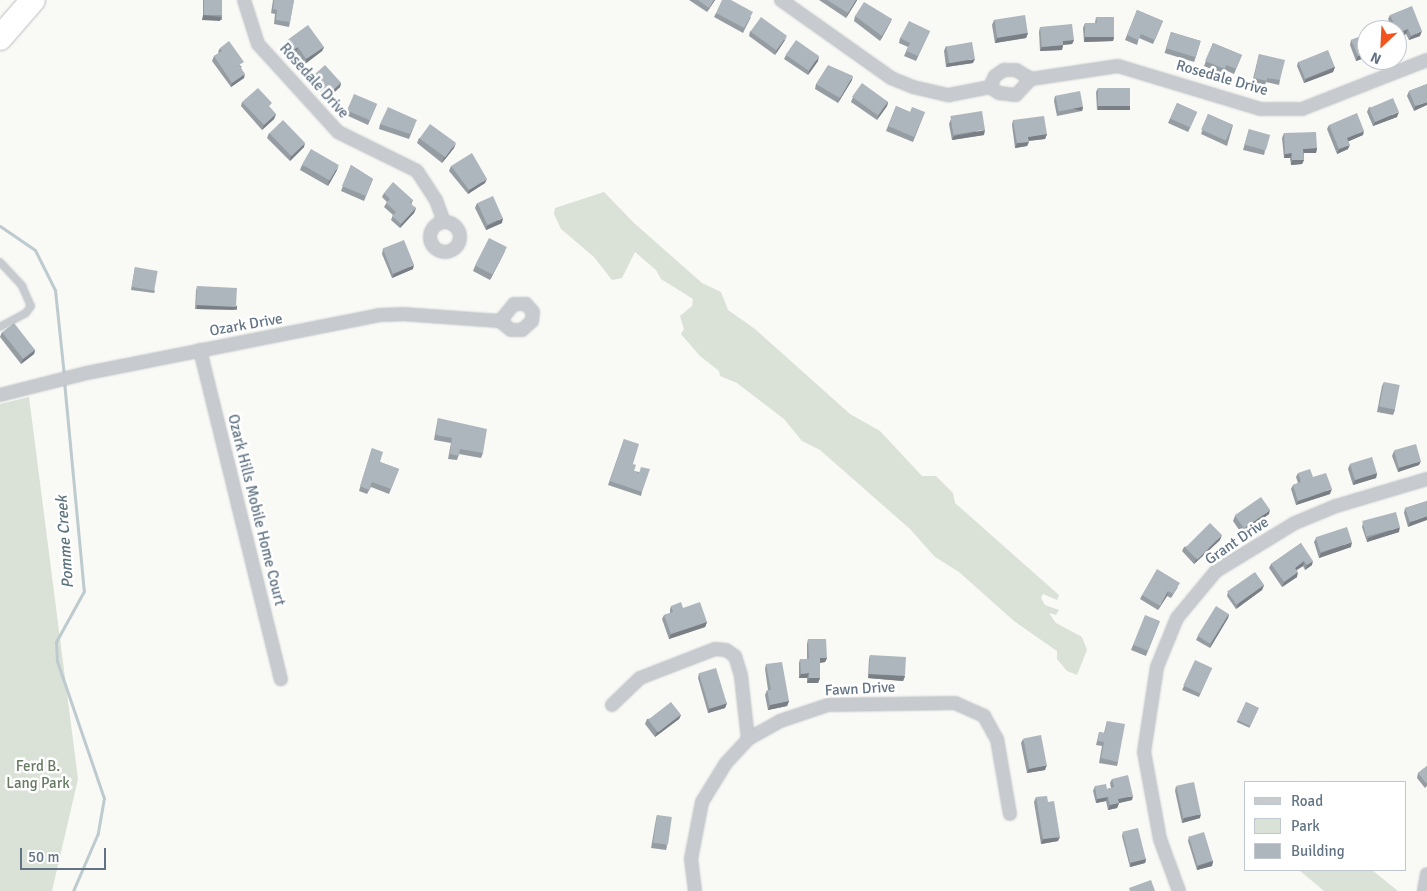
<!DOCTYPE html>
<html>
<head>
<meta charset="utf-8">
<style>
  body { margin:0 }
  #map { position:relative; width:1427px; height:891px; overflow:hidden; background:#f9f9f6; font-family:Signika,sans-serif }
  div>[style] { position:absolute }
  .green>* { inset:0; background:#dae1d7 }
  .stream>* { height:3px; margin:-1.5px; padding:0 1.5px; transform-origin:1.5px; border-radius:1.5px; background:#bdcace }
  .roads { filter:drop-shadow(0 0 1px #b9bdc0) drop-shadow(0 0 1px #b9bdc0) }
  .service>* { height:6px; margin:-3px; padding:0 3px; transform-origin:3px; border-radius:3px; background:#c7cbcf }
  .minor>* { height:12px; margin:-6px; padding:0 6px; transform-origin:6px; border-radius:6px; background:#c7cbcf }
  .minor>.ring { margin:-6px; padding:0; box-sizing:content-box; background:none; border:12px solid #c7cbcf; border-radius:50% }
  .motorway>* { height:24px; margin:-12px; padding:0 12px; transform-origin:12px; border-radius:12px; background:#fff }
  .wall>* { inset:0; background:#959da2; transform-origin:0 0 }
  .shaded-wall>* { inset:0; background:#797f84; transform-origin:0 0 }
  .building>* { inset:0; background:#adb6bc; transform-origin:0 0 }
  span { translate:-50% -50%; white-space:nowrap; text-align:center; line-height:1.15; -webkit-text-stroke:5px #fff; paint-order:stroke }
  .street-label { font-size:15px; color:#627484 }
  .park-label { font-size:15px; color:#667a61 }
  .water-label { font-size:16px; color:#5d747e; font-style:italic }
  .legend { position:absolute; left:1244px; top:781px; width:162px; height:90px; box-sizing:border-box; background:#fff; border:1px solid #c0c7ce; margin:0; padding:6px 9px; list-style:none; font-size:15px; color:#627484 }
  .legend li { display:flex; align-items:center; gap:10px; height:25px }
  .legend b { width:25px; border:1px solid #c0c7ce }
  .north { position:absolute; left:1357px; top:20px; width:50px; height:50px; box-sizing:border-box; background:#fff; border:1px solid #c0c7ce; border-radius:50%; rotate:205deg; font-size:14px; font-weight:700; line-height:20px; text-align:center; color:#627484 }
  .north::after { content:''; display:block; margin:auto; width:18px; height:22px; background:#f0551f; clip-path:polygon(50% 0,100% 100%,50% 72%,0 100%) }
  .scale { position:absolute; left:20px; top:848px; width:86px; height:22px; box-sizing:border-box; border:2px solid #627484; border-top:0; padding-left:6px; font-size:15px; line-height:18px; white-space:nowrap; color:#627484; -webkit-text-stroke:4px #fff; paint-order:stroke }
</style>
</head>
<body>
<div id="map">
  <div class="green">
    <div style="clip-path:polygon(604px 192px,634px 223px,702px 283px,721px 292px,728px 310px,755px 329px,850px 414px,880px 431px,922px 476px,936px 476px,953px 493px,955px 503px,1059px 595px,1057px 600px,1043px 594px,1041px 598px,1045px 605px,1059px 610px,1056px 615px,1049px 613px,1056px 623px,1082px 637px,1087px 650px,1077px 675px,1067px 671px,1057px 659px,1057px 651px,1014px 621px,959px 572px,935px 557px,910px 529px,820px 450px,802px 441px,784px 419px,737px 383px,720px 376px,719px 371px,700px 356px,681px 334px,684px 329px,680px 316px,692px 306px,693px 299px,661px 279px,656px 270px,635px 252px,622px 278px,612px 280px,594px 257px,561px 229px,554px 214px,555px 208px)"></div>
    <div style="clip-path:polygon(29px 397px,78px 779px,52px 891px,0 891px,0 404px)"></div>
    <div style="clip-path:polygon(1299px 870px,1372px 870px,1398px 891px,1324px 891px)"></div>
  </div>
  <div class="stream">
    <div style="left:0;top:226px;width:42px;rotate:34.4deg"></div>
    <div style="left:35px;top:250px;width:45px;rotate:63.4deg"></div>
    <div style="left:55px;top:290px;width:85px;rotate:84deg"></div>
    <div style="left:64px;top:381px;width:211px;rotate:84.6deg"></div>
    <div style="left:84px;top:591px;width:58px;rotate:118.8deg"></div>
    <div style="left:56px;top:642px;width:19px;rotate:87deg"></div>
    <div style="left:57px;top:661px;width:145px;rotate:71.1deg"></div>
    <div style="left:104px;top:798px;width:36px;rotate:100deg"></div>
    <div style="left:98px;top:833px;width:63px;rotate:113.3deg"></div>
  </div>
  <div class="roads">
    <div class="service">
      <div style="left:0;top:262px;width:33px;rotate:47deg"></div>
      <div style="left:22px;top:286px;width:22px;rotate:66deg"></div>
      <div style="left:31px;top:306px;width:9px;rotate:126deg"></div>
      <div style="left:26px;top:313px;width:30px;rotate:152deg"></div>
    </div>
    <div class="minor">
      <div style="left:244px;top:0;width:46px;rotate:72.3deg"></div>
      <div style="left:258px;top:44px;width:119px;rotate:47.7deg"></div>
      <div style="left:338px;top:132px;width:88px;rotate:26.3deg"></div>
      <div style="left:417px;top:171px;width:35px;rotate:57deg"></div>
      <div style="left:436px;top:200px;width:23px;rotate:70deg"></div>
      <div style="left:781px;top:0;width:135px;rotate:35.3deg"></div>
      <div style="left:891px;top:78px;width:24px;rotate:22deg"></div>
      <div style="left:913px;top:87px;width:37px;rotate:13deg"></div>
      <div style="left:949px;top:95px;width:42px;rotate:-11deg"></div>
      <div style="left:990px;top:87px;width:12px;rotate:-66deg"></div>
      <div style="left:995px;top:76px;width:11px;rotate:-34deg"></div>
      <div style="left:1004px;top:70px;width:12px"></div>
      <div style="left:1016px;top:70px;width:17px;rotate:31deg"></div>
      <div style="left:1031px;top:79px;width:88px;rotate:-8.5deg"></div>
      <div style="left:1118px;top:66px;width:148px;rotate:16.8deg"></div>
      <div style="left:1260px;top:109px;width:42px"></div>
      <div style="left:1302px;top:109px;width:134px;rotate:-21.4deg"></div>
      <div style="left:990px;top:87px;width:11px;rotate:34deg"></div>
      <div style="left:999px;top:93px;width:17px;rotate:7deg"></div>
      <div style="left:1016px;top:95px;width:22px;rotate:-47deg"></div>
      <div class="ring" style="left:430px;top:222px;width:18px;height:18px"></div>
      <div style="left:200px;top:350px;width:339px;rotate:76.2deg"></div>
      <div style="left:0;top:395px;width:90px;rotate:-14.2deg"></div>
      <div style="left:87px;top:373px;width:298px;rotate:-11.2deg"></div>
      <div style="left:379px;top:315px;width:23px;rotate:-2deg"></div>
      <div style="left:402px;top:314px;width:98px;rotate:4.1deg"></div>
      <div style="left:500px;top:321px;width:14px;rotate:39deg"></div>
      <div style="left:511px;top:330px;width:11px"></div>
      <div style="left:522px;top:330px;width:13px;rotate:-42deg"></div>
      <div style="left:532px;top:321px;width:9px;rotate:-84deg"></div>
      <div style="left:533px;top:312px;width:11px;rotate:-131deg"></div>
      <div style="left:526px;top:304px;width:12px;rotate:180deg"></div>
      <div style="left:514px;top:304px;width:22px;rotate:129deg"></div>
      <div style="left:612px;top:705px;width:39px;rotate:-44deg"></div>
      <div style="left:640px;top:678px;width:80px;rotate:-21.1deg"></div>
      <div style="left:715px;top:649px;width:11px;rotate:5deg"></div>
      <div style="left:726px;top:650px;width:11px;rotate:34deg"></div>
      <div style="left:735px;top:656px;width:21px;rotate:73deg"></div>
      <div style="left:741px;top:676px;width:63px;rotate:83.7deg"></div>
      <div style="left:695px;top:891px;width:32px;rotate:-97deg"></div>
      <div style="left:691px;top:859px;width:58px;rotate:-79.1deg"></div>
      <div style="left:702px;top:802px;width:46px;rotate:-58.4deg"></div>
      <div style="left:726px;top:763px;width:33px;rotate:-47deg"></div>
      <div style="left:748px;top:739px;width:37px;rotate:-29deg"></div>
      <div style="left:780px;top:721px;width:51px;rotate:-18.4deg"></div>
      <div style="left:828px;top:705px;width:127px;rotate:-0.9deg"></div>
      <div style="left:955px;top:703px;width:32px;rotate:24deg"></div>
      <div style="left:984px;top:716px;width:26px;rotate:61deg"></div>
      <div style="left:997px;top:739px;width:76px;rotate:80.2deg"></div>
      <div style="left:1179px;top:891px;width:55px;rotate:-110.1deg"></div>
      <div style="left:1160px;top:839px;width:88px;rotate:-100.4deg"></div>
      <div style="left:1144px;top:752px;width:86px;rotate:-81.3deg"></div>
      <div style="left:1157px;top:667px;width:53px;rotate:-67.8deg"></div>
      <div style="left:1177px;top:618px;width:61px;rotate:-50.3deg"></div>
      <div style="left:1216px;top:571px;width:92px;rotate:-31.3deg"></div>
      <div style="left:1295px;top:523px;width:44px;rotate:-22.5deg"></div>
      <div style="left:1336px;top:506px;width:95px;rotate:-16.5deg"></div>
      <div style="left:1424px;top:891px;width:17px;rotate:-80deg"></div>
    </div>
    <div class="motorway">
      <div style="left:0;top:38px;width:50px;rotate:-49deg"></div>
    </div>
  </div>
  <div class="wall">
    <div style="left:203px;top:0;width:19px;height:20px"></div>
    <div style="clip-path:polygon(273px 0,294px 0,290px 22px,289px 27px,274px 24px,275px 14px,271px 13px)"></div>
    <div style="clip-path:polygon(689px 0,715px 0,707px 12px)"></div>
    <div style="clip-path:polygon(819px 0,857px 0,846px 18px)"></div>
    <div style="clip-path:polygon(1137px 10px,1163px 21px,1153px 44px,1139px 38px,1137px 45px,1125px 40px)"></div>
    <div style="clip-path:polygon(716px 13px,751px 17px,743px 33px,714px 17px)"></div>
    <div style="clip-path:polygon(1390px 15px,1420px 36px,1409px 40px,1406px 34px,1397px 38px,1397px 30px,1393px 30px,1388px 19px)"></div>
    <div style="clip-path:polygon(855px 16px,892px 19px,890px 23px,880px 41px,854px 21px)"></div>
    <div style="clip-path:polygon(1096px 17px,1114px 37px,1113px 41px,1084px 42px,1083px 28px,1085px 23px,1095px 23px)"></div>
    <div style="clip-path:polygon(994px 20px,1028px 33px,1026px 38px,995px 43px,992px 25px)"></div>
    <div style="clip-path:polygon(1040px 27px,1074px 40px,1072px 44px,1063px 45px,1062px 50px,1040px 51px,1039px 32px)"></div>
    <div style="clip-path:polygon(750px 31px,785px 40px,775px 55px,749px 36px)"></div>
    <div style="clip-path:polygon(930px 31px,916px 61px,904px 56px,908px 47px,899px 43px,900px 38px)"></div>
    <div style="left:1171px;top:32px;width:31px;height:22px;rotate:17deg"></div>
    <div style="clip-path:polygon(1367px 34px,1367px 57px,1356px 61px,1350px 45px,1351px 40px)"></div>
    <div style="clip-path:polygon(286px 41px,324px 47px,322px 51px,305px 64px,296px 52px,292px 55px,285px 45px)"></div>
    <div style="clip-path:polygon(1213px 43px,1242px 55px,1234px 74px,1225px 70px,1223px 74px,1204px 66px)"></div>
    <div style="clip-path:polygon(946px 46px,973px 63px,946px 67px,944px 51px)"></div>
    <div style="clip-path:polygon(220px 48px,242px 67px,241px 67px,244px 78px,231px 87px,212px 61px,214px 56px,219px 53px,218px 52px)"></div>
    <div style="clip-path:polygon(1259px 54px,1280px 80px,1279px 85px,1266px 82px,1265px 85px,1252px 83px)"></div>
    <div style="clip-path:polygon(786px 55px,818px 61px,808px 75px,784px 59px)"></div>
    <div style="clip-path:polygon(1298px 62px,1335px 67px,1333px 72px,1304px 83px,1297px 66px)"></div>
    <div style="clip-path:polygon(312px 76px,341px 83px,340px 87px,327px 99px,311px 81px)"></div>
    <div style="clip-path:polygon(852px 80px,838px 103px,815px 89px,816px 84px)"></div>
    <div style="clip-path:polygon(1427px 84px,1414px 111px,1407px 96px,1409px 91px)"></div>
    <div style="clip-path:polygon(1098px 88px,1128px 110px,1097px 110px,1096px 92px)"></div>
    <div style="clip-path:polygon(1055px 96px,1083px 107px,1082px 111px,1057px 116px,1054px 101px)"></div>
    <div style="clip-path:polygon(853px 97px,888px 102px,887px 106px,877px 120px,851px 102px)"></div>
    <div style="clip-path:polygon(242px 102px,276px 114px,274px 119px,262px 130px,241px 106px)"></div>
    <div style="left:1177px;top:103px;width:22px;height:22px;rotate:24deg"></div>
    <div style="clip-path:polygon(377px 104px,368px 125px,346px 115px,347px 111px)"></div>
    <div style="clip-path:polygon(896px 106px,910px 112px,925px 112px,913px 142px,886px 131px)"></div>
    <div style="clip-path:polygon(1369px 107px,1397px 117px,1373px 126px,1367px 112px)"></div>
    <div style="clip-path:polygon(1208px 114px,1233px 125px,1227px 146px,1201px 134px)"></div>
    <div style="clip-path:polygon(951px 119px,984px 135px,952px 140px,949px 124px)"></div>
    <div style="clip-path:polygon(1013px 120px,1047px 134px,1045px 139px,1029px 141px,1027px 146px,1015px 148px,1012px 125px)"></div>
    <div style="clip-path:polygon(380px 124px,415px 124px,409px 139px,379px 129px)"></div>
    <div style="clip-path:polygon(1329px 125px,1363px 135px,1348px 141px,1348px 149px,1337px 154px,1327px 129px)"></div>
    <div style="clip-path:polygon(1249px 129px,1265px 151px,1264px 155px,1243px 150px)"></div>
    <div style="clip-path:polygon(269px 133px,304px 147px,290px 161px,267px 138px)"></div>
    <div style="clip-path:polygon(1284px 133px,1317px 148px,1316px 153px,1304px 153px,1304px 160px,1302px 164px,1291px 165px,1290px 158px,1284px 158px,1282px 138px)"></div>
    <div style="clip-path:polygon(419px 138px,454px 148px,442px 163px,417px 143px)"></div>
    <div style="clip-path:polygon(302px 165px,337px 170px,328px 186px,300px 170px)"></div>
    <div style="clip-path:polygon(351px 165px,373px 179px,364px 201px,341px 191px)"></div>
    <div style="clip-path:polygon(451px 166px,485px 183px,468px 194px,449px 171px)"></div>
    <div style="clip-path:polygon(384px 193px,413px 200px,411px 205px,416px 208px,414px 213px,400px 228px,391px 220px,393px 215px,384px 207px,387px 202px,382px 197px)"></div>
    <div style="clip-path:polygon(477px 203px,502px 223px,486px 230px,475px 208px)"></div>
    <div style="clip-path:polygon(383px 249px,413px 269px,392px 278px,382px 254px)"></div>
    <div style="clip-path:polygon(505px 251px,490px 280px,473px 271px,475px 266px)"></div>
    <div style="clip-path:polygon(135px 267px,155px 291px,154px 293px,131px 290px)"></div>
    <div style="clip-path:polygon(197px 286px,235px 310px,195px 309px,196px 291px)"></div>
    <div style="clip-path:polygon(2px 332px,35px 350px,34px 354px,21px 364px,0 337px)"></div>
    <div style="clip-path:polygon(1384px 382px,1395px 410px,1393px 415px,1377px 412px,1382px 386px)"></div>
    <div style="clip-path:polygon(438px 418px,483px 453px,481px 458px,459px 454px,457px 460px,448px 459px,451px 443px,434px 440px,437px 423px)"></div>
    <div style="clip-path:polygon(624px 439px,634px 471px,639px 472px,642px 492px,641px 496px,608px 485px)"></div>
    <div style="clip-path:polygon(372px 448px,380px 462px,399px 469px,389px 494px,371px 487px,367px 494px,359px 491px)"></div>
    <div style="clip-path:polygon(1394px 451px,1419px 465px,1398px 472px,1392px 456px)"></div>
    <div style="clip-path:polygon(1350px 464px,1377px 473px,1376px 478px,1353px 485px,1348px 469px)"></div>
    <div style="clip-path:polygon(1298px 473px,1330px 494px,1296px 505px,1291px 489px,1293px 485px,1298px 483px,1296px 477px)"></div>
    <div style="clip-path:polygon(1427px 501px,1408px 527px,1404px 513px,1405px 508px)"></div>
    <div style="clip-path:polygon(1269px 514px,1242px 534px,1233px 521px,1235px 516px)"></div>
    <div style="clip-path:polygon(1363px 523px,1399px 532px,1367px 542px,1362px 527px)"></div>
    <div style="clip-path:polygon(1316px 538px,1351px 547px,1319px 558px,1314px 542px)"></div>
    <div style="clip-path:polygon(1220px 540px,1194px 564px,1182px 551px,1184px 547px)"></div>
    <div style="clip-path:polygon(1301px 543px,1312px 565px,1305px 570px,1303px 566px,1297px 570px,1297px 577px,1282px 587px,1269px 568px,1271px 564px)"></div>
    <div style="clip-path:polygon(1264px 585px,1262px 590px,1236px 609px,1227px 596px,1228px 592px)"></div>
    <div style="clip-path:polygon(1178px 587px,1171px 598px,1167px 596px,1158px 610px,1140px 599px,1142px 595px)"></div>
    <div style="clip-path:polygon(671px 606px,683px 608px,707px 622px,705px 627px,669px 639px,662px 619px,664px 615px,670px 613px,670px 610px)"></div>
    <div style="clip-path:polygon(1229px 614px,1228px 618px,1210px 648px,1196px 640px,1198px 636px)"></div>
    <div style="clip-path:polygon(1160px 621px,1146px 656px,1131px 650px,1133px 645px)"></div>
    <div style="clip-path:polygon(808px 639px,827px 658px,825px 662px,820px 663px,820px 678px,818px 683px,807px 683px,807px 678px,799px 678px,799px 663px,800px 659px,807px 659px,807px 644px)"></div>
    <div style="clip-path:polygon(870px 655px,905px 676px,903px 681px,868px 678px,869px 659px)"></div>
    <div style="clip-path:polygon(766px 664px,789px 701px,787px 706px,768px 710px,765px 695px,767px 690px,768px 690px,765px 669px)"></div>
    <div style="clip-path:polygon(1212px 668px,1199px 697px,1182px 690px,1184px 686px)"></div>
    <div style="clip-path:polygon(699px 673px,727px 703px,725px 708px,708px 713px,698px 678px)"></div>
    <div style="left:1246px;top:702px;width:14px;height:22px;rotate:25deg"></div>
    <div style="clip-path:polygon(681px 715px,679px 719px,655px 737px,645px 724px,647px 719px)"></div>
    <div style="clip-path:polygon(1107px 721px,1118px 762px,1117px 766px,1099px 763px,1102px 746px,1096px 745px,1098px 737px,1099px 732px,1104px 733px)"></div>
    <div style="clip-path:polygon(1023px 739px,1045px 770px,1027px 773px,1021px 743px)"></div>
    <div style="clip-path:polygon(1427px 766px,1427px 786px,1425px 788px,1417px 778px,1418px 773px)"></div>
    <div style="clip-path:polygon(1112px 779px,1132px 800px,1119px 803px,1117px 808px,1108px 810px,1106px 801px,1096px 803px,1093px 791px,1095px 786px,1107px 789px,1111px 788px,1110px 783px)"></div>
    <div style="clip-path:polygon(1176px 786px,1200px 818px,1182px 823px,1175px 791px)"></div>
    <div style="clip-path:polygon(1036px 797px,1048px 802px,1058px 841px,1041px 844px,1034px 802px)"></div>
    <div style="clip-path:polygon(657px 815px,667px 846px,666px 850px,651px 848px,656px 819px)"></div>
    <div style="clip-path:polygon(1123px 832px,1146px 859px,1145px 863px,1130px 867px,1122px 836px)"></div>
    <div style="clip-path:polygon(1189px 836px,1213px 861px,1212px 866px,1197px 870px,1188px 841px)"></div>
  </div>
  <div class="shaded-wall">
    <div style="clip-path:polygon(714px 0,715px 0,707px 12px,709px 8px)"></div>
    <div style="clip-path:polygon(856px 0,857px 0,856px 2px,846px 18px,848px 13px)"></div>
    <div style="clip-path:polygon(203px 15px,221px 17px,220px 21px,202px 20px)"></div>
    <div style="clip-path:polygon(892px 19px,890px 23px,880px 41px,882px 36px)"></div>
    <div style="clip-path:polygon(1408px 29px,1406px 34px,1397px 38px,1398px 33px)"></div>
    <div style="clip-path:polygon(1422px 31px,1420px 36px,1409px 40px,1411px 36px)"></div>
    <div style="clip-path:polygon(1028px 33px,1026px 38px,995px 43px,997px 38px)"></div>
    <div style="clip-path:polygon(787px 36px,785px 40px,775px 55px,777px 50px)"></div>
    <div style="clip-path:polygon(1085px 37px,1114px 37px,1113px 41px,1084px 42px)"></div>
    <div style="clip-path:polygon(1074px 40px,1072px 44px,1061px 45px,1063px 41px)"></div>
    <div style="clip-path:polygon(1063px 45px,1062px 50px,1040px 51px,1042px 47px)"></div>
    <div style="clip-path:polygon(298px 47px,296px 52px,292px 55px,293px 50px)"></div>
    <div style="clip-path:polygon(324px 47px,322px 51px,305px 64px,306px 59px)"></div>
    <div style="clip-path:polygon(1367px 53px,1367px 57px,1356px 61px,1358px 56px)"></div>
    <div style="clip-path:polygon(819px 56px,818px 61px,808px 75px,809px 71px)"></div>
    <div style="clip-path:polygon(975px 59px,973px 63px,946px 67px,948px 63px)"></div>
    <div style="clip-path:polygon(1335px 67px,1333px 72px,1304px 83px,1306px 79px)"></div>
    <div style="clip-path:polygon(245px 74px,244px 78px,231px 87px,232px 83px)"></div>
    <div style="clip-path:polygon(853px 76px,852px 80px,838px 103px,840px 98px)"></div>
    <div style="clip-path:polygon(341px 83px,340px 87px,327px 99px,329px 94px)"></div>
    <div style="clip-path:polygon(888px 102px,887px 106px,877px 120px,879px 115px)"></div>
    <div style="clip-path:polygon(1427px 102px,1427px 105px,1414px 111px,1415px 106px)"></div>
    <div style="left:1098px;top:106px;width:32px;height:4px"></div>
    <div style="left:1083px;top:107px;width:4px;height:25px;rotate:104deg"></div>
    <div style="clip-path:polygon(1399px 112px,1397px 117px,1373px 126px,1375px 122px)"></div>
    <div style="clip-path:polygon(276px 114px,274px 119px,262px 130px,264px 125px)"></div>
    <div style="clip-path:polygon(985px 130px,984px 135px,952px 140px,954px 136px)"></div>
    <div style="clip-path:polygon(1364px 131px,1363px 135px,1345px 143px,1347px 138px)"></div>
    <div style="clip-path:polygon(1047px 134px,1045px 139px,1026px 141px,1028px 137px)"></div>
    <div style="clip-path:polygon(1029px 142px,1027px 146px,1015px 148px,1017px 143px)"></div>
    <div style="clip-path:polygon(305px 143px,304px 147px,290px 161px,291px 156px)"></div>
    <div style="clip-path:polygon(456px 143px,454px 148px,442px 163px,444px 158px)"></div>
    <div style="clip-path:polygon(1350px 145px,1348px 149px,1337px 154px,1339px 149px)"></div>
    <div style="clip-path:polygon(1317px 148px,1316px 153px,1302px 153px,1303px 149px)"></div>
    <div style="clip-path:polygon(1292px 153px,1290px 158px,1284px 158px,1285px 154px)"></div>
    <div style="clip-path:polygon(1292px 160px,1304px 160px,1302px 164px,1291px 165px)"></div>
    <div style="clip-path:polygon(339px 165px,337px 170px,328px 186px,329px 181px)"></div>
    <div style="clip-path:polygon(487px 179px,485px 183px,468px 194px,469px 190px)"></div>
    <div style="clip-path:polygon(416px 208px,414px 213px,400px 228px,401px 224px)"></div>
    <div style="clip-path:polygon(503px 218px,502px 223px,486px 230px,487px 226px)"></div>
    <div style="clip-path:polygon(507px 247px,505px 251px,490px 280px,492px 275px)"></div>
    <div style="clip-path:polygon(414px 265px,413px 269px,392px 278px,394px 274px)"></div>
    <div style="left:197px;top:305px;width:40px;height:4px;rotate:1deg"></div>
    <div style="clip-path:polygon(35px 350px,34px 354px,21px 364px,23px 359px)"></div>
    <div style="clip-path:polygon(1421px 461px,1419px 465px,1398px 472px,1399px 468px)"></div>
    <div style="clip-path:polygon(1377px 473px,1376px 478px,1353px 485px,1355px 480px)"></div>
    <div style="clip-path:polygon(1332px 489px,1330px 494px,1296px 505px,1298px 501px)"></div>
    <div style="clip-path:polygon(1270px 510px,1269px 514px,1242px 534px,1244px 529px)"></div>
    <div style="clip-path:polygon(1427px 516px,1427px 520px,1408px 527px,1410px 522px)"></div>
    <div style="clip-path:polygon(1400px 527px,1399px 532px,1367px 542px,1368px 538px)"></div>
    <div style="clip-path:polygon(1222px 535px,1220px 540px,1194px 564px,1196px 559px)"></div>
    <div style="clip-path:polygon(1352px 542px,1351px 547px,1319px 558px,1321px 553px)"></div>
    <div style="clip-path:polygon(1304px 561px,1303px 566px,1293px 572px,1295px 568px)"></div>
    <div style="clip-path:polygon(1313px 561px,1312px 565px,1305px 570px,1307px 565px)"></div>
    <div style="clip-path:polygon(1298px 572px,1297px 577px,1282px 587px,1284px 582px)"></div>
    <div style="clip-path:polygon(1264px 585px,1262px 590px,1236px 609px,1238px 604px)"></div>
    <div style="clip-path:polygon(1168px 591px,1167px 596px,1158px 610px,1160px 606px)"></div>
    <div style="clip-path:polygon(1229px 614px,1228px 618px,1210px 648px,1211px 644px)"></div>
    <div style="clip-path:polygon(707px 622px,705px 627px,669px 639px,671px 634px)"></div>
    <div style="clip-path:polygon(820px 658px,827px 658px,825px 662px,818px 663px)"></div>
    <div style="clip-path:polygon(809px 673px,807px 678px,799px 678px,801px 674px)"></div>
    <div style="clip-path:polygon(869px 674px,905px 676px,903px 681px,868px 678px)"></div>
    <div style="clip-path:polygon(809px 678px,820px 678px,818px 683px,807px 683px)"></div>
    <div style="clip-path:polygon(789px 701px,787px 706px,768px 710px,770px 705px)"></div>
    <div style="clip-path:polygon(727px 703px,725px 708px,708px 713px,710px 708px)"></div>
    <div style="clip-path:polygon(681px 715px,679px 719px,655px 737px,657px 732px)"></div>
    <div style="clip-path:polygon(1047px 765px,1045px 770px,1027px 773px,1029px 769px)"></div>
    <div style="clip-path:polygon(1133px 796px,1132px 800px,1119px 803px,1117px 808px,1108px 810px,1110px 805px,1118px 799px)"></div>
    <div style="clip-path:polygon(1108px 797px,1106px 801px,1096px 803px,1097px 799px)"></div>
    <div style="clip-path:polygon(1201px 814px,1200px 818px,1182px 823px,1184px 818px)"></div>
    <div style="clip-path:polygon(1060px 837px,1058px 841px,1041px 844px,1043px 839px)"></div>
    <div style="clip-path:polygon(1146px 859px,1145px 863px,1130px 867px,1131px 862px)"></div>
    <div style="clip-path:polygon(1213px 861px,1212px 866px,1197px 870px,1198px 866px)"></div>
  </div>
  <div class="building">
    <div style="left:204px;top:0;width:18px;height:15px"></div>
    <div style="clip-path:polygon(274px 0,294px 0,290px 22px,276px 20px,277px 10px,273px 9px)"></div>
    <div style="clip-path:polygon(698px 0,714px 0,709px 8px)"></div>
    <div style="clip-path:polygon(722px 0,731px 0,753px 12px,744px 28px,716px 13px)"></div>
    <div style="clip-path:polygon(827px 0,856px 0,848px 13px)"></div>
    <div style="clip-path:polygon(864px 2px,892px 19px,882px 36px,855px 16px)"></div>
    <div style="clip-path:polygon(1412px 6px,1422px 31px,1411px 36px,1408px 29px,1398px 33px,1390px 15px)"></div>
    <div style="clip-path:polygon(1137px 10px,1163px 21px,1155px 40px,1141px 34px,1138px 40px,1127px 35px)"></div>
    <div style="left:1025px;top:15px;width:18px;height:31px;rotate:81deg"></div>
    <div style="left:761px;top:17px;width:32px;height:18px;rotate:36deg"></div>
    <div style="clip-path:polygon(1096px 17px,1114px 17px,1114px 37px,1085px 37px,1085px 23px,1097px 23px)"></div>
    <div style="clip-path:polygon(909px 21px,930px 31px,918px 56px,906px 51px,910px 43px,900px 38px)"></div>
    <div style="clip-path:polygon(1072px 24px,1074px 40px,1063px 41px,1063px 45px,1042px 47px,1040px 27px)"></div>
    <div style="clip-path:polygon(308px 25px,324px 47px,306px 59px,298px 47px,293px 50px,286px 41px)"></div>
    <div style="left:1171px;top:32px;width:31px;height:17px;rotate:17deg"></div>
    <div style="clip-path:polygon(1367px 34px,1367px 53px,1358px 56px,1351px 40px)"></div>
    <div style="left:796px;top:40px;width:28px;height:18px;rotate:35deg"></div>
    <div style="clip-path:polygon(229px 41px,244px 62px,239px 65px,245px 74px,232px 83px,214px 56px,222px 51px,220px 48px)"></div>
    <div style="left:972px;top:42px;width:17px;height:26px;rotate:80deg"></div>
    <div style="clip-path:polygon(1213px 43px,1242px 55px,1236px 69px,1226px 65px,1225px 69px,1205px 61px)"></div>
    <div style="left:1328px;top:50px;width:18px;height:32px;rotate:68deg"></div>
    <div style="clip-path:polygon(1259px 54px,1285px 60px,1280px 80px,1267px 78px,1267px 81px,1254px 78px)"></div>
    <div style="left:325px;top:65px;width:24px;height:17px;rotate:48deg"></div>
    <div style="clip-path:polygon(828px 65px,853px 76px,840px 98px,816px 84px)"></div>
    <div style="left:862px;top:83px;width:32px;height:17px;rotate:36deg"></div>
    <div style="clip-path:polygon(1427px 84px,1427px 102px,1415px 106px,1409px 91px)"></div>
    <div style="clip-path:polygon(258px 88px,272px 103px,269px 106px,276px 114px,264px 125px,242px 102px)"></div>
    <div style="left:1098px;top:88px;width:32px;height:18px"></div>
    <div style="left:1080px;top:91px;width:16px;height:25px;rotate:79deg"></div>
    <div style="left:354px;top:94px;width:25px;height:18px;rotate:23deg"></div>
    <div style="left:1393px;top:98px;width:15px;height:26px;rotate:67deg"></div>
    <div style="left:1177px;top:103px;width:22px;height:17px;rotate:24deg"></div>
    <div style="clip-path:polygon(896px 106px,910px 112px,912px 107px,925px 112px,914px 137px,888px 126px)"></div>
    <div style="clip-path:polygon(388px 107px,417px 120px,410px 134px,380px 124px)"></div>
    <div style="left:982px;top:111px;width:19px;height:32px;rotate:81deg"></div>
    <div style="clip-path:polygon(1357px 113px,1364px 131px,1347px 138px,1350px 145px,1339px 149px,1329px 125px)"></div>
    <div style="left:1208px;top:114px;width:27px;height:17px;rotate:24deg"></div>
    <div style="clip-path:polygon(1044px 116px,1047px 134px,1028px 137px,1029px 142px,1017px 143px,1013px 120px)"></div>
    <div style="left:283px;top:120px;width:32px;height:19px;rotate:46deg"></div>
    <div style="left:430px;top:124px;width:32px;height:18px;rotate:36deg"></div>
    <div style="left:1249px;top:129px;width:22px;height:16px;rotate:16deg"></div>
    <div style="clip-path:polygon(1316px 132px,1317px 148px,1303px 149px,1304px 160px,1292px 160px,1292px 153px,1285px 154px,1284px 133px)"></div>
    <div style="left:311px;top:149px;width:32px;height:18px;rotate:30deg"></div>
    <div style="clip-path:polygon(472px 153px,487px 179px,469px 190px,451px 166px)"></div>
    <div style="clip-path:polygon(351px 165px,373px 179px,366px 196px,342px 186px)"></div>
    <div style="clip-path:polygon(393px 182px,413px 200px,410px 203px,416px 208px,401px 224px,392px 216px,396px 212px,386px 203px,390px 199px,384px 193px)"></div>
    <div style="left:493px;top:196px;width:24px;height:17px;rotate:66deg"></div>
    <div style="left:489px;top:238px;width:20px;height:31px;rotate:27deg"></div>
    <div style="left:404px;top:240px;width:27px;height:23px;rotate:68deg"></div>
    <div style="left:135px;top:267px;width:23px;height:20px;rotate:10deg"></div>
    <div style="left:197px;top:286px;width:40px;height:19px;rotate:3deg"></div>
    <div style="left:14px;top:323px;width:34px;height:15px;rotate:52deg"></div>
    <div style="left:1384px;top:382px;width:16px;height:25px;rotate:11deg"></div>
    <div style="clip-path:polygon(438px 418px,487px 429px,483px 453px,460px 449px,459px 456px,450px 454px,452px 438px,436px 435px)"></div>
    <div style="clip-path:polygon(624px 439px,639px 444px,633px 464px,636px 465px,634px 471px,639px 473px,641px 467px,650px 469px,642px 492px,610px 481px)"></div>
    <div style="left:1416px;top:444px;width:18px;height:23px;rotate:74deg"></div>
    <div style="clip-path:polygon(372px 448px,383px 452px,380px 462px,399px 469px,391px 489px,372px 482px,369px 490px,360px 486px)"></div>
    <div style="left:1372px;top:457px;width:17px;height:23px;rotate:73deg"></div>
    <div style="clip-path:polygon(1310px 469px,1313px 477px,1326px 473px,1332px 489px,1298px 501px,1293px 485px,1301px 482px,1298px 473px)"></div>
    <div style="left:1261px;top:497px;width:16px;height:32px;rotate:55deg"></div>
    <div style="clip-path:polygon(1427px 501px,1427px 516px,1410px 522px,1405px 508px)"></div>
    <div style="left:1396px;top:512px;width:16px;height:35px;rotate:75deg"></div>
    <div style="left:1210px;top:523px;width:17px;height:35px;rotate:45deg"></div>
    <div style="left:1347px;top:527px;width:16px;height:33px;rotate:72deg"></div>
    <div style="clip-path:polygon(1301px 543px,1313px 561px,1307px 565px,1304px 561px,1295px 568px,1298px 572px,1284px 582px,1271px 564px)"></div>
    <div style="clip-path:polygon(1157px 569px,1180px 583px,1173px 594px,1168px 591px,1160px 606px,1142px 595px)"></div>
    <div style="left:1255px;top:572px;width:16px;height:34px;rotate:55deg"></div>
    <div style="clip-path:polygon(681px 602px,683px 608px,700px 602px,707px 622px,671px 634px,664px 615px,673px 612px,671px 606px)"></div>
    <div style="left:1216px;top:606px;width:15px;height:35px;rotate:32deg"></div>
    <div style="left:1145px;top:615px;width:16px;height:32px;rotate:22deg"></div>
    <div style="clip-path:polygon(808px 639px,826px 639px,827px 658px,820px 658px,820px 678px,809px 678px,809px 673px,801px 674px,800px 659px,809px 659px)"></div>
    <div style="left:870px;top:655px;width:36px;height:19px;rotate:3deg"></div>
    <div style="left:1195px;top:660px;width:19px;height:28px;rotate:25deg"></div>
    <div style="clip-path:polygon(782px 662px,789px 701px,770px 705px,767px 690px,771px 690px,766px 664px)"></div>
    <div style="left:716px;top:668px;width:37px;height:18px;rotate:73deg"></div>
    <div style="left:671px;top:702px;width:16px;height:29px;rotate:52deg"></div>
    <div style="left:1246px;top:702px;width:14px;height:20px;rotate:25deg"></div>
    <div style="clip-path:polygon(1107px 721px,1125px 724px,1118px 762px,1101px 758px,1104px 742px,1098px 741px,1099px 732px,1105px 733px)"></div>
    <div style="left:1041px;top:735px;width:31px;height:18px;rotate:79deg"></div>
    <div style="clip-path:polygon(1427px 766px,1427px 783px,1426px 783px,1418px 773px)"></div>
    <div style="clip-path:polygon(1128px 775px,1133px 796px,1118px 799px,1119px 803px,1110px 805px,1108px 797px,1097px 799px,1095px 786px,1106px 784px,1107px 789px,1114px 787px,1112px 779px)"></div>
    <div style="left:1194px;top:782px;width:33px;height:18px;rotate:78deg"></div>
    <div style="clip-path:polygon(1047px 796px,1048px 802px,1054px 801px,1060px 837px,1043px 839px,1036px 797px)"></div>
    <div style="left:657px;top:815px;width:15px;height:28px;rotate:8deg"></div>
    <div style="left:1138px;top:828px;width:32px;height:16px;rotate:76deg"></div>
    <div style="left:1204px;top:832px;width:30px;height:16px;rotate:73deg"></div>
    <div style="clip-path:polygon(1151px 880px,1155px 891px,1130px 891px,1129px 888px)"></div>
  </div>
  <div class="street-label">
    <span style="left:1222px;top:78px;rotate:16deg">Rosedale Drive</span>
    <span style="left:314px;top:81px;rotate:48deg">Rosedale Drive</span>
    <span style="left:246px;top:325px;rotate:-10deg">Ozark Drive</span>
    <span style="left:256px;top:510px;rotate:76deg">Ozark Hills Mobile Home Court</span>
    <span style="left:1237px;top:541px;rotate:-34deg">Grant Drive</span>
    <span style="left:860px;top:689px;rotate:-3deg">Fawn Drive</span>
  </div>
  <div class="park-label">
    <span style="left:38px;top:775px">Ferd B.<br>Lang Park</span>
  </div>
  <div class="water-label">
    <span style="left:65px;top:542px;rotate:-94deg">Pomme Creek</span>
  </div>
  <ul class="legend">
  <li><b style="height:6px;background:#c7cbcf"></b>Road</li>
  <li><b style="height:14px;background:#dae1d7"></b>Park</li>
  <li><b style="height:14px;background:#adb6bc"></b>Building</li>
  </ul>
  <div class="north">N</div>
  <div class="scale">50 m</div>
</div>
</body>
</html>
